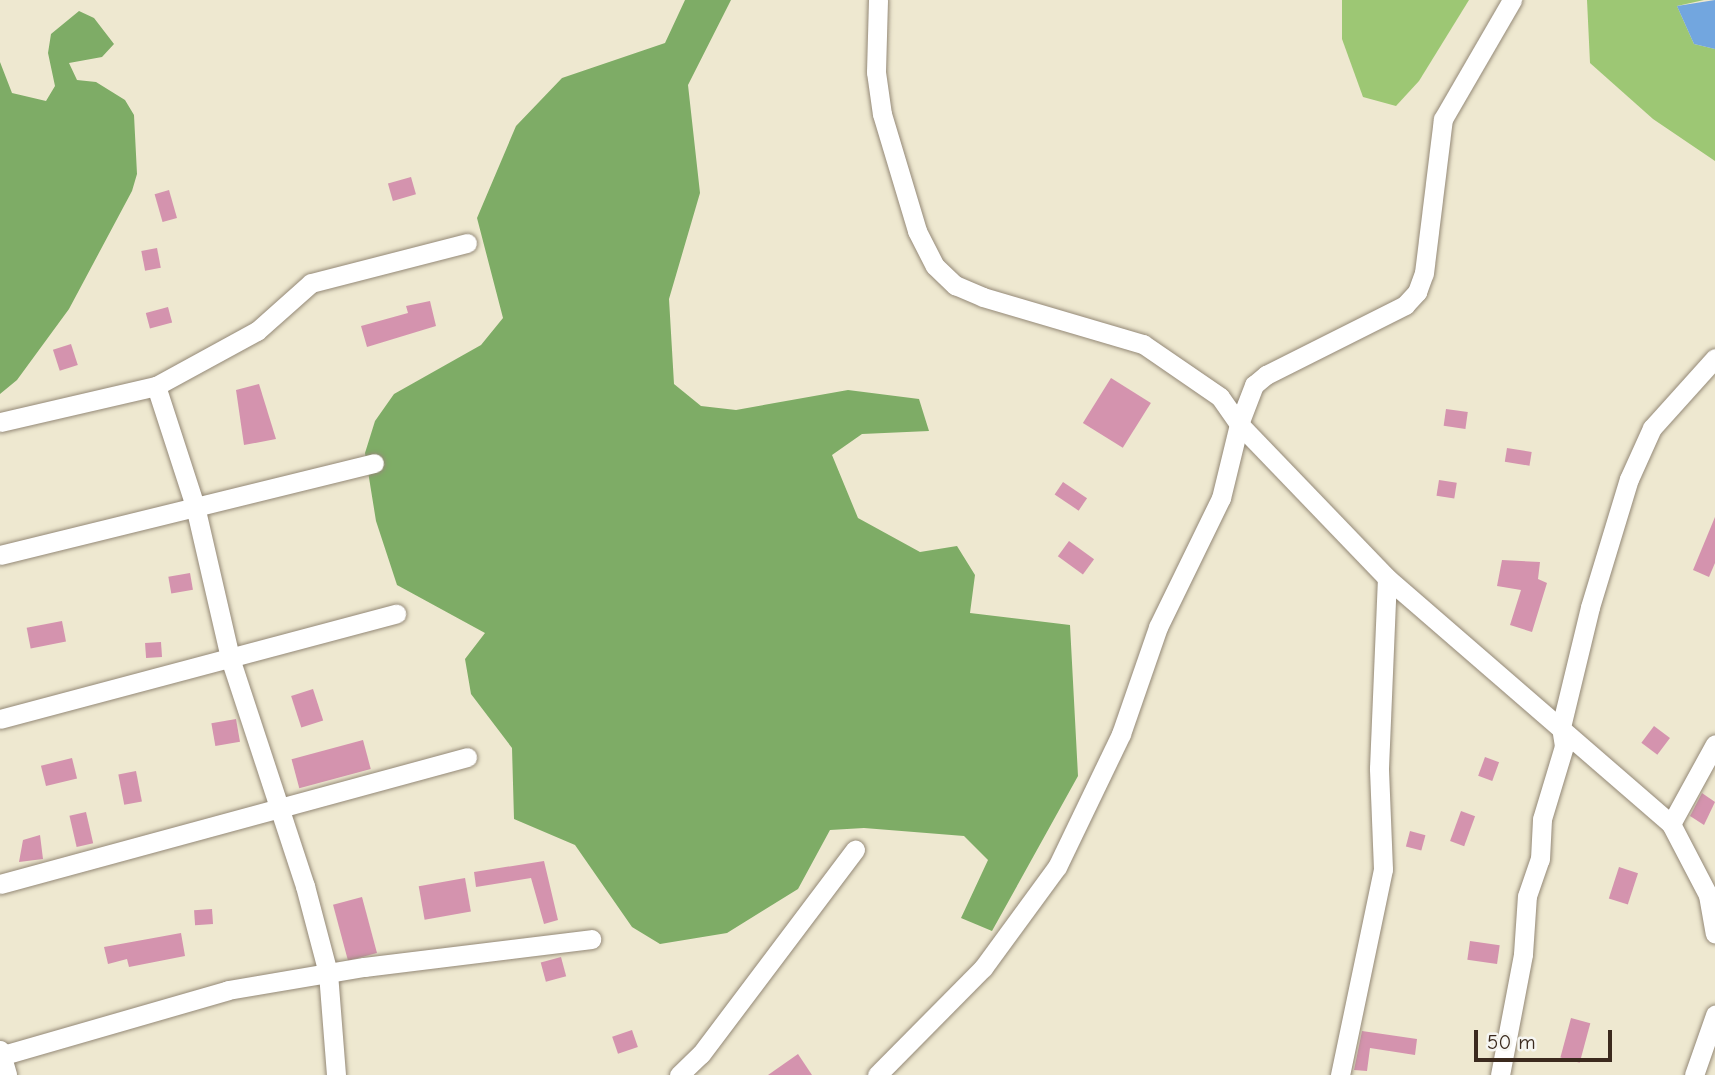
<!DOCTYPE html>
<html>
<head>
<meta charset="utf-8">
<style>
  body { margin:0 }
  #map { position:relative; width:1715px; height:1075px; overflow:hidden; background:#eee8d0; font-family:"Comic Neue",sans-serif }
  div>[style] { position:absolute }
  .green>* { inset:0; background:#9dc774 }
  .forest>* { inset:0; background:#7eac66 }
  .water>* { inset:0; background:#72a6df }
  .building>* { inset:0; background:#d493ae; transform-origin:0 0 }
  .roads { filter:drop-shadow(0 0 2px #948977) drop-shadow(0 0 2px #948977) }
  .minor>* { height:19px; margin:-9.5px; padding:0 9.5px; transform-origin:9.5px; border-radius:9.5px; background:#fff }
  span { translate:-50% -50%; white-space:nowrap; text-align:center; line-height:1.15; -webkit-text-stroke:5px #f6f6f2; paint-order:stroke }
  .scale { position:absolute; left:1474px; top:1030px; width:138px; height:32px; box-sizing:border-box; border:4px solid #3b2a1e; border-top:0; padding-left:9px; font-size:21px; line-height:24px; white-space:nowrap; color:#3b2a1e; -webkit-text-stroke:5px #f6f6f2; paint-order:stroke }
</style>
</head>
<body>
<div id="map">
  <div class="green">
    <div style="clip-path:polygon(1342px 0,1469px 0,1419px 81px,1396px 106px,1363px 97px,1342px 39px)"></div>
    <div style="clip-path:polygon(1587px 0,1704px 0,1677px 6px,1694px 44px,1715px 49px,1715px 161px,1653px 119px,1590px 63px)"></div>
  </div>
  <div class="forest">
    <div style="clip-path:polygon(685px 0,731px 0,688px 85px,700px 193px,669px 299px,674px 384px,701px 406px,736px 410px,848px 390px,919px 399px,929px 431px,862px 434px,832px 455px,858px 518px,920px 552px,957px 546px,975px 575px,970px 613px,1070px 625px,1078px 776px,992px 931px,961px 918px,988px 860px,964px 836px,864px 828px,830px 830px,798px 889px,727px 933px,660px 944px,632px 927px,575px 845px,514px 819px,512px 748px,471px 694px,465px 659px,485px 633px,397px 585px,376px 521px,365px 453px,375px 421px,394px 394px,481px 345px,503px 318px,477px 218px,516px 126px,562px 78px,665px 43px)"></div>
    <div style="clip-path:polygon(79px 11px,94px 18px,114px 44px,102px 57px,69px 63px,77px 80px,96px 82px,125px 100px,134px 115px,137px 174px,132px 191px,69px 309px,17px 380px,0 394px,0 62px,12px 93px,46px 101px,55px 86px,48px 53px,51px 34px)"></div>
  </div>
  <div class="water">
    <div style="clip-path:polygon(1715px 0,1715px 49px,1694px 44px,1677px 6px)"></div>
  </div>
  <div class="building">
    <div style="left:411px;top:177px;width:18px;height:24px;rotate:74deg"></div>
    <div style="left:169px;top:190px;width:29px;height:15px;rotate:74deg"></div>
    <div style="left:157px;top:248px;width:20px;height:16px;rotate:79deg"></div>
    <div style="clip-path:polygon(430px 301px,436px 326px,367px 347px,361px 326px,408px 313px,406px 306px)"></div>
    <div style="left:168px;top:307px;width:16px;height:23px;rotate:75deg"></div>
    <div style="left:71px;top:344px;width:22px;height:19px;rotate:72deg"></div>
    <div style="left:1111px;top:378px;width:47px;height:53px;rotate:32deg"></div>
    <div style="clip-path:polygon(259px 384px,276px 439px,244px 445px,236px 390px)"></div>
    <div style="left:1446px;top:409px;width:22px;height:17px;rotate:8deg"></div>
    <div style="left:1507px;top:448px;width:25px;height:14px;rotate:9deg"></div>
    <div style="left:1439px;top:480px;width:18px;height:16px;rotate:9deg"></div>
    <div style="left:1063px;top:482px;width:29px;height:15px;rotate:34deg"></div>
    <div style="clip-path:polygon(1715px 517px,1715px 563px,1709px 577px,1693px 570px)"></div>
    <div style="left:1069px;top:541px;width:31px;height:19px;rotate:36deg"></div>
    <div style="clip-path:polygon(1502px 560px,1540px 562px,1538px 579px,1547px 583px,1532px 632px,1510px 625px,1521px 590px,1497px 586px)"></div>
    <div style="left:190px;top:573px;width:17px;height:22px;rotate:80deg"></div>
    <div style="left:62px;top:621px;width:21px;height:36px;rotate:79deg"></div>
    <div style="left:161px;top:642px;width:15px;height:16px;rotate:86deg"></div>
    <div style="left:313px;top:689px;width:33px;height:23px;rotate:72deg"></div>
    <div style="left:236px;top:719px;width:23px;height:25px;rotate:80deg"></div>
    <div style="left:1654px;top:726px;width:20px;height:21px;rotate:37deg"></div>
    <div style="left:363px;top:740px;width:30px;height:74px;rotate:75deg"></div>
    <div style="left:1485px;top:757px;width:15px;height:20px;rotate:20deg"></div>
    <div style="left:72px;top:758px;width:21px;height:32px;rotate:76deg"></div>
    <div style="left:136px;top:771px;width:31px;height:18px;rotate:79deg"></div>
    <div style="clip-path:polygon(1702px 793px,1715px 802px,1704px 825px,1690px 816px)"></div>
    <div style="left:1461px;top:811px;width:15px;height:32px;rotate:20deg"></div>
    <div style="left:86px;top:812px;width:32px;height:17px;rotate:77deg"></div>
    <div style="left:1410px;top:831px;width:16px;height:16px;rotate:15deg"></div>
    <div style="clip-path:polygon(40px 835px,43px 859px,19px 862px,23px 840px)"></div>
    <div style="clip-path:polygon(544px 861px,558px 920px,544px 924px,531px 878px,476px 887px,474px 872px)"></div>
    <div style="left:1619px;top:867px;width:20px;height:33px;rotate:18deg"></div>
    <div style="left:465px;top:878px;width:34px;height:47px;rotate:80deg"></div>
    <div style="left:362px;top:897px;width:58px;height:30px;rotate:75deg"></div>
    <div style="left:212px;top:909px;width:15px;height:18px;rotate:86deg"></div>
    <div style="clip-path:polygon(181px 933px,185px 956px,129px 967px,127px 959px,108px 964px,104px 947px)"></div>
    <div style="left:1470px;top:941px;width:30px;height:19px;rotate:8deg"></div>
    <div style="left:561px;top:957px;width:20px;height:21px;rotate:75deg"></div>
    <div style="left:1571px;top:1018px;width:20px;height:41px;rotate:15deg"></div>
    <div style="left:632px;top:1030px;width:18px;height:21px;rotate:71deg"></div>
    <div style="clip-path:polygon(1362px 1031px,1417px 1039px,1415px 1055px,1370px 1048px,1367px 1071px,1354px 1070px)"></div>
    <div style="clip-path:polygon(798px 1054px,812px 1075px,768px 1075px)"></div>
  </div>
  <div class="roads">
    <div class="minor">
      <div style="left:878px;top:0;width:72px;rotate:91.6deg"></div>
      <div style="left:876px;top:72px;width:42px;rotate:81.9deg"></div>
      <div style="left:882px;top:114px;width:122px;rotate:73.3deg"></div>
      <div style="left:917px;top:231px;width:39px;rotate:63deg"></div>
      <div style="left:935px;top:266px;width:28px;rotate:44deg"></div>
      <div style="left:955px;top:285px;width:30px;rotate:23deg"></div>
      <div style="left:983px;top:297px;width:167px;rotate:16.4deg"></div>
      <div style="left:1143px;top:344px;width:93px;rotate:34.5deg"></div>
      <div style="left:1220px;top:397px;width:33px;rotate:55deg"></div>
      <div style="left:1239px;top:424px;width:214px;rotate:46.1deg"></div>
      <div style="left:1387px;top:578px;width:376px;rotate:40.9deg"></div>
      <div style="left:1671px;top:824px;width:80px;rotate:62.5deg"></div>
      <div style="left:1708px;top:895px;width:39px;rotate:80deg"></div>
      <div style="left:156px;top:386px;width:126px;rotate:72deg"></div>
      <div style="left:195px;top:506px;width:156px;rotate:77deg"></div>
      <div style="left:230px;top:658px;width:240px;rotate:71.8deg"></div>
      <div style="left:305px;top:886px;width:90px;rotate:75.2deg"></div>
      <div style="left:328px;top:973px;width:102px;rotate:85.5deg"></div>
      <div style="left:0;top:422px;width:160px;rotate:-13deg"></div>
      <div style="left:156px;top:386px;width:115px;rotate:-28.6deg"></div>
      <div style="left:257px;top:331px;width:72px;rotate:-41.6deg"></div>
      <div style="left:311px;top:283px;width:161px;rotate:-14.4deg"></div>
      <div style="left:0;top:555px;width:385px;rotate:-13.8deg"></div>
      <div style="left:0;top:719px;width:410px;rotate:-14.9deg"></div>
      <div style="left:1671px;top:824px;width:91px;rotate:-61.2deg"></div>
      <div style="left:0;top:884px;width:484px;rotate:-15.2deg"></div>
      <div style="left:0;top:1050px;width:26px;rotate:74deg"></div>
      <div style="left:0;top:1056px;width:237px;rotate:-16.1deg"></div>
      <div style="left:228px;top:990px;width:138px;rotate:-9.6deg"></div>
      <div style="left:364px;top:967px;width:229px;rotate:-7deg"></div>
      <div style="left:679px;top:1075px;width:30px;rotate:-44deg"></div>
      <div style="left:701px;top:1054px;width:256px;rotate:-53deg"></div>
      <div style="left:877px;top:1075px;width:151px;rotate:-45.3deg"></div>
      <div style="left:983px;top:968px;width:125px;rotate:-53.8deg"></div>
      <div style="left:1057px;top:867px;width:148px;rotate:-64.3deg"></div>
      <div style="left:1121px;top:734px;width:113px;rotate:-70.9deg"></div>
      <div style="left:1158px;top:627px;width:144px;rotate:-64deg"></div>
      <div style="left:1221px;top:498px;width:76px;rotate:-76.3deg"></div>
      <div style="left:1239px;top:424px;width:42px;rotate:-69deg"></div>
      <div style="left:1254px;top:385px;width:16px;rotate:-40deg"></div>
      <div style="left:1266px;top:375px;width:156px;rotate:-26.7deg"></div>
      <div style="left:1405px;top:305px;width:18px;rotate:-47deg"></div>
      <div style="left:1417px;top:292px;width:20px;rotate:-70deg"></div>
      <div style="left:1424px;top:273px;width:155px;rotate:-83deg"></div>
      <div style="left:1443px;top:119px;width:138px;rotate:-59.9deg"></div>
      <div style="left:1340px;top:1075px;width:210px;rotate:-78.2deg"></div>
      <div style="left:1383px;top:869px;width:101px;rotate:-92.3deg"></div>
      <div style="left:1379px;top:768px;width:190px;rotate:-87.6deg"></div>
      <div style="left:1500px;top:1075px;width:123px;rotate:-79.2deg"></div>
      <div style="left:1523px;top:954px;width:58px;rotate:-86.1deg"></div>
      <div style="left:1527px;top:896px;width:39px;rotate:-71deg"></div>
      <div style="left:1540px;top:859px;width:40px;rotate:-87.1deg"></div>
      <div style="left:1542px;top:819px;width:76px;rotate:-73.2deg"></div>
      <div style="left:1564px;top:746px;width:19px;rotate:-99deg"></div>
      <div style="left:1561px;top:727px;width:123px;rotate:-76.4deg"></div>
      <div style="left:1590px;top:607px;width:134px;rotate:-73.1deg"></div>
      <div style="left:1629px;top:479px;width:56px;rotate:-65.7deg"></div>
      <div style="left:1652px;top:428px;width:94px;rotate:-48deg"></div>
      <div style="left:1694px;top:1075px;width:64px;rotate:-70.7deg"></div>
    </div>
  </div>
  <div class="scale">50 m</div>
</div>
</body>
</html>
